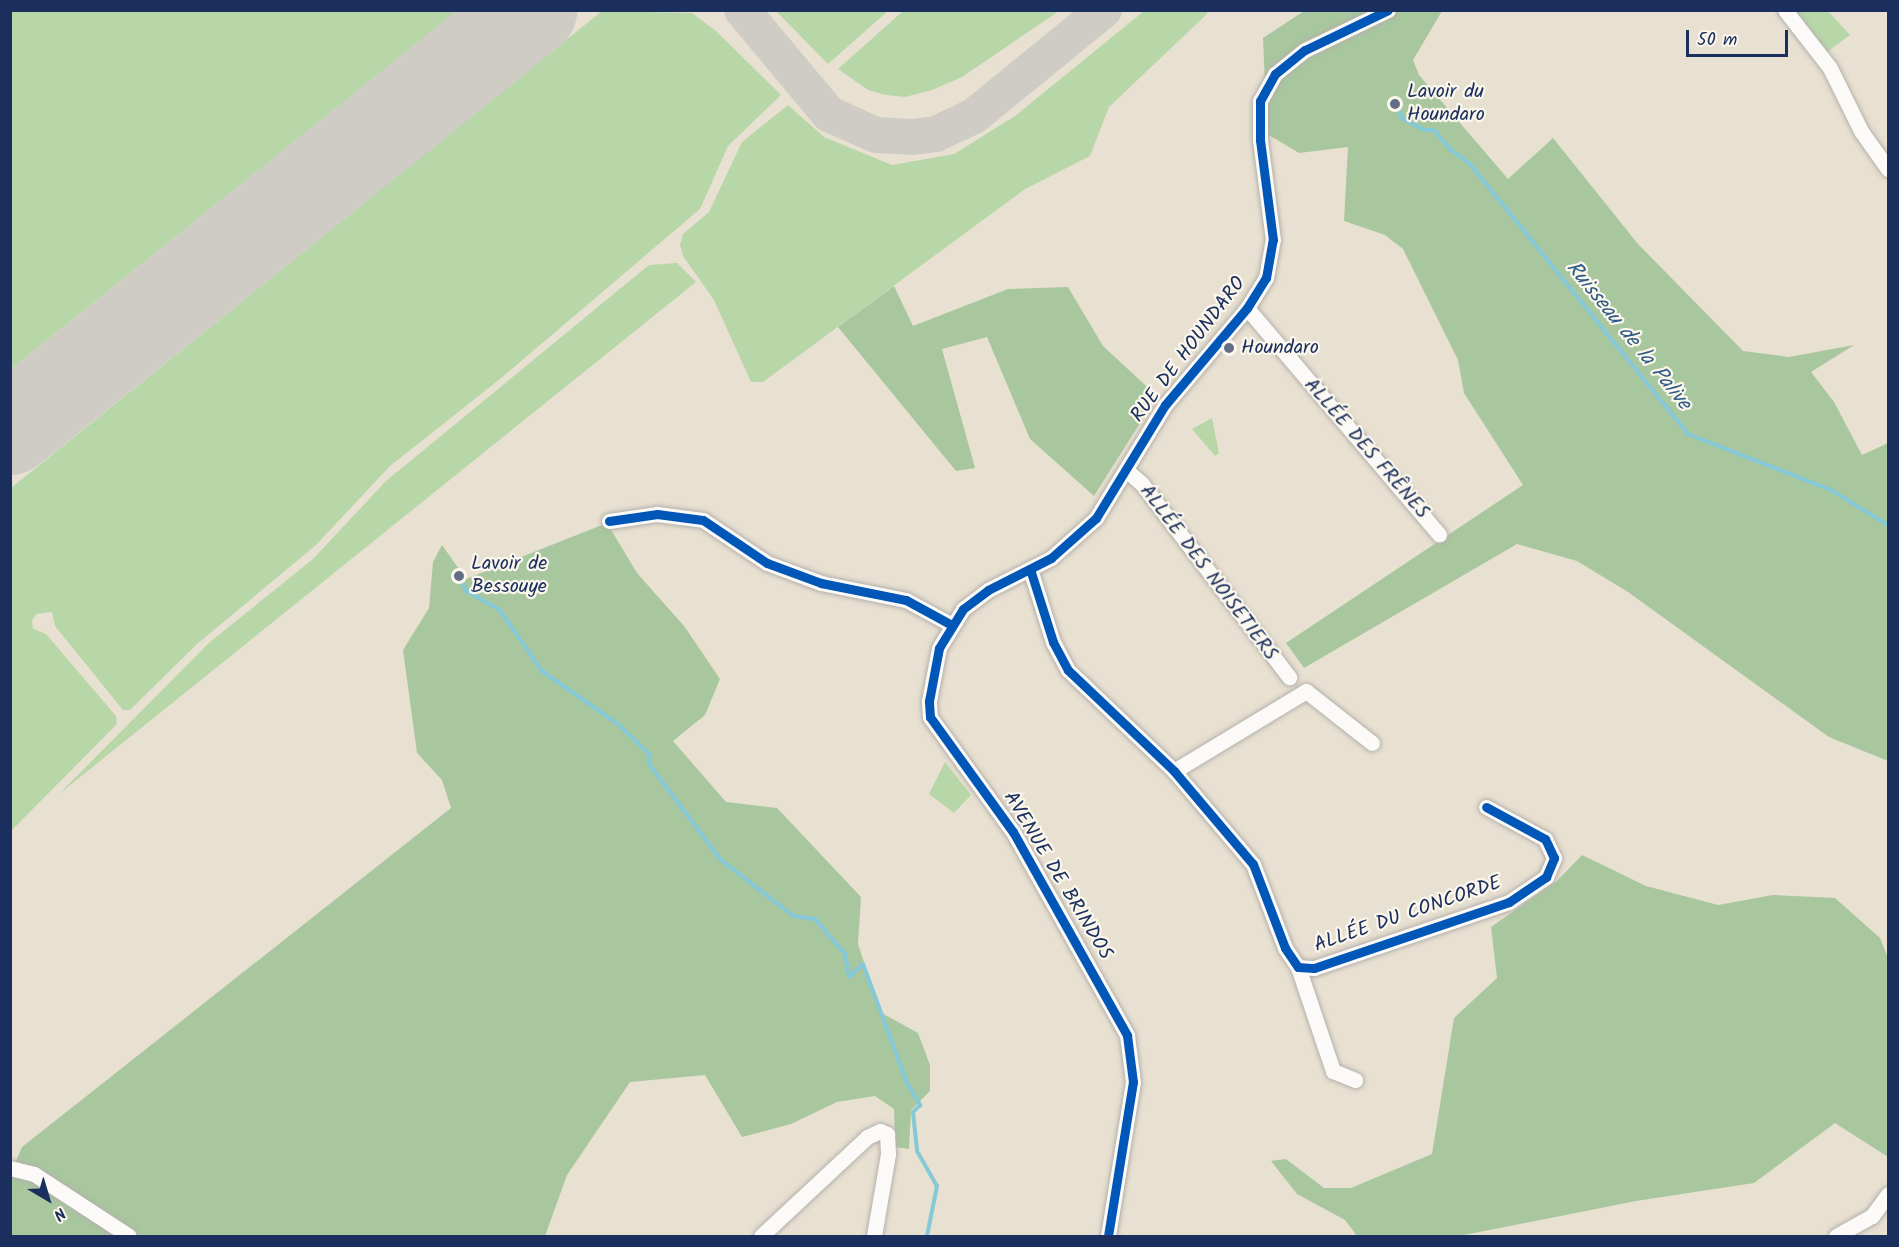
<!DOCTYPE html>
<html>
<head>
<meta charset="utf-8">
<style>
  body { margin:0 }
  #map { position:relative; width:1899px; height:1247px; overflow:hidden; background:#e8e0d1; font-family:Kalam,sans-serif }
  div>[style] { position:absolute }
  .green>* { inset:0; background:#b8d7a8 }
  .forest>* { inset:0; background:#a8c79e }
  .stream>* { height:4px; margin:-2px; padding:0 2px; transform-origin:2px; border-radius:2px; background:#85c8d7 }
  .taxiway>* { height:36px; margin:-18px; padding:0 18px; transform-origin:18px; border-radius:18px; background:#cfccc6 }
  .runway>* { height:92px; margin:-46px; padding:0 46px; transform-origin:46px; border-radius:46px; background:#cfccc6 }
  .roads { filter:drop-shadow(0 0 2px #b4b1ac) drop-shadow(0 0 2px #b4b1ac) }
  .minor>* { height:15px; margin:-7.5px; padding:0 7.5px; transform-origin:7.5px; border-radius:7.5px; background:#fcfaf8 }
  .cycleway>* { height:9px; margin:-4.5px; padding:0 4.5px; transform-origin:4.5px; border-radius:4.5px; background:#0057b8 }
  .dots>* { width:16px; height:16px; translate:-50% -50%; box-sizing:border-box; border:3px solid #fbf7ec; border-radius:50% }
  span { translate:-50% -50%; white-space:nowrap; text-align:center; line-height:1.15; -webkit-text-stroke:4.5px #fbf7ec; paint-order:stroke }
  .poi-label { font-size:20px; color:#1b2f5e }
  .left { translate:0 -50%; text-align:left }
  .street-label { font-size:20px; color:#1b2f5e }
  .water-label { font-size:21px; color:#2e5a83; font-style:italic }
  .frame { position:absolute; inset:0; border:12px solid #1b2f5e; pointer-events:none }
  .north { position:absolute; left:18px; top:1169px; width:60px; height:60px; -webkit-text-stroke:4px #fbf7ec; paint-order:stroke; rotate:142deg; font-size:16px; font-weight:700; line-height:24px; text-align:center; color:#1b2f5e }
  .north::after { content:''; display:block; margin:auto; width:21px; height:27px; background:#1b2f5e; clip-path:polygon(50% 0,100% 100%,50% 72%,0 100%) }
  .scale { position:absolute; left:1686px; top:30px; width:102px; height:27px; box-sizing:border-box; border:3px solid #1b2f5e; border-top:0; padding-left:8px; font-size:18px; line-height:21px; white-space:nowrap; color:#1b2f5e; -webkit-text-stroke:4px #fbf7ec; paint-order:stroke }
</style>
</head>
<body>
<div id="map">
  <div class="green">
    <div style="clip-path:polygon(11px 10px,457px 10px,457px 11px,11px 369px)"></div>
    <div style="clip-path:polygon(602px 11px,692px 13px,716px 31px,781px 95px,728px 146px,700px 209px,500px 379px,390px 466px,316px 545px,197px 644px,130px 710px,123px 710px,55px 626px,52px 612px,36px 614px,32px 621px,33px 629px,46px 634px,116px 716px,117px 724px,11px 831px,11px 488px)"></div>
    <div style="clip-path:polygon(776px 11px,888px 11px,828px 64px)"></div>
    <div style="clip-path:polygon(903px 11px,903px 10px,1059px 11px,962px 77px,932px 90px,905px 97px,886px 95px,868px 90px,838px 69px)"></div>
    <div style="clip-path:polygon(1144px 11px,1207px 11px,1207px 14px,1109px 107px,1090px 156px,1025px 189px,763px 382px,751px 382px,714px 300px,683px 256px,680px 245px,683px 234px,709px 212px,742px 142px,788px 105px,824px 137px,892px 165px,954px 154px,1015px 116px)"></div>
    <div style="clip-path:polygon(1795px 11px,1828px 11px,1850px 35px,1827px 52px)"></div>
    <div style="clip-path:polygon(677px 263px,696px 282px,59px 794px,210px 642px,313px 559px,386px 481px,649px 265px)"></div>
    <div style="clip-path:polygon(1212px 418px,1219px 453px,1215px 456px,1192px 429px)"></div>
    <div style="clip-path:polygon(945px 762px,971px 795px,954px 813px,929px 794px)"></div>
  </div>
  <div class="forest">
    <div style="clip-path:polygon(1304px 11px,1442px 11px,1413px 60px,1419px 75px,1508px 179px,1553px 138px,1638px 244px,1743px 351px,1789px 357px,1854px 345px,1811px 372px,1834px 402px,1862px 455px,1888px 443px,1888px 761px,1829px 737px,1628px 592px,1577px 561px,1517px 544px,1304px 668px,1286px 643px,1523px 485px,1464px 393px,1458px 360px,1403px 249px,1385px 235px,1344px 221px,1348px 147px,1299px 153px,1267px 134px,1263px 38px)"></div>
    <div style="clip-path:polygon(894px 286px,913px 326px,1008px 289px,1068px 287px,1103px 346px,1157px 396px,1094px 496px,1030px 439px,987px 337px,942px 349px,975px 468px,956px 471px,838px 327px)"></div>
    <div style="clip-path:polygon(607px 523px,637px 573px,684px 626px,720px 679px,705px 715px,673px 741px,726px 802px,777px 808px,861px 897px,858px 944px,880px 1012px,918px 1033px,930px 1065px,930px 1091px,911px 1110px,909px 1149px,895px 1147px,894px 1109px,875px 1096px,837px 1102px,791px 1124px,742px 1137px,705px 1075px,630px 1082px,567px 1175px,545px 1236px,11px 1236px,11px 1173px,22px 1147px,451px 808px,442px 780px,417px 753px,403px 650px,429px 608px,433px 562px,442px 545px,466px 579px)"></div>
    <div style="clip-path:polygon(1582px 855px,1646px 886px,1718px 905px,1773px 895px,1835px 898px,1880px 938px,1888px 958px,1888px 1157px,1835px 1123px,1754px 1183px,1636px 1201px,1459px 1236px,1357px 1236px,1345px 1220px,1297px 1194px,1271px 1161px,1286px 1159px,1324px 1188px,1351px 1188px,1432px 1154px,1454px 1018px,1497px 978px,1491px 927px,1558px 880px)"></div>
  </div>
  <div class="stream">
    <div style="left:1395px;top:104px;width:16px;rotate:63deg"></div>
    <div style="left:1402px;top:118px;width:25px;rotate:29deg"></div>
    <div style="left:1424px;top:130px;width:10px"></div>
    <div style="left:1434px;top:130px;width:26px;rotate:50deg"></div>
    <div style="left:1451px;top:150px;width:24px;rotate:36deg"></div>
    <div style="left:1470px;top:164px;width:347px;rotate:51.1deg"></div>
    <div style="left:1688px;top:434px;width:154px;rotate:21.4deg"></div>
    <div style="left:1831px;top:490px;width:67px;rotate:31.6deg"></div>
    <div style="left:461px;top:581px;width:11px;rotate:63deg"></div>
    <div style="left:466px;top:591px;width:38px;rotate:29deg"></div>
    <div style="left:499px;top:609px;width:75px;rotate:55.3deg"></div>
    <div style="left:542px;top:671px;width:94px;rotate:35deg"></div>
    <div style="left:619px;top:725px;width:43px;rotate:44.1deg"></div>
    <div style="left:650px;top:755px;width:9px;rotate:96deg"></div>
    <div style="left:649px;top:764px;width:119px;rotate:53.2deg"></div>
    <div style="left:720px;top:859px;width:93px;rotate:38deg"></div>
    <div style="left:793px;top:916px;width:22px;rotate:8deg"></div>
    <div style="left:815px;top:919px;width:46px;rotate:49.4deg"></div>
    <div style="left:845px;top:954px;width:23px;rotate:80deg"></div>
    <div style="left:849px;top:977px;width:19px;rotate:-43deg"></div>
    <div style="left:863px;top:964px;width:127px;rotate:69.7deg"></div>
    <div style="left:907px;top:1083px;width:26px;rotate:59deg"></div>
    <div style="left:920px;top:1105px;width:10px;rotate:135deg"></div>
    <div style="left:913px;top:1112px;width:39px;rotate:84deg"></div>
    <div style="left:917px;top:1151px;width:40px;rotate:60.3deg"></div>
    <div style="left:937px;top:1186px;width:51px;rotate:101.3deg"></div>
  </div>
  <div class="taxiway">
    <div style="left:742px;top:10px;width:136px;rotate:50.1deg"></div>
    <div style="left:829px;top:114px;width:51px;rotate:24.1deg"></div>
    <div style="left:876px;top:135px;width:36px;rotate:3deg"></div>
    <div style="left:912px;top:137px;width:24px;rotate:-7deg"></div>
    <div style="left:936px;top:134px;width:42px;rotate:-25.3deg"></div>
    <div style="left:974px;top:116px;width:168px;rotate:-39.2deg"></div>
  </div>
  <div class="runway">
    <div style="left:10px;top:429px;width:669px;rotate:-38.81deg"></div>
  </div>
  <div class="roads">
    <div class="minor">
      <div style="left:1785px;top:10px;width:73px;rotate:52.2deg"></div>
      <div style="left:1830px;top:68px;width:70px;rotate:63.8deg"></div>
      <div style="left:1861px;top:131px;width:47px;rotate:54.6deg"></div>
      <div style="left:1247px;top:308px;width:297px;rotate:49.7deg"></div>
      <div style="left:1126px;top:470px;width:21px;rotate:41deg"></div>
      <div style="left:1142px;top:484px;width:243px;rotate:52.7deg"></div>
      <div style="left:609px;top:521px;width:49px;rotate:-8.3deg"></div>
      <div style="left:657px;top:514px;width:46px;rotate:7.4deg"></div>
      <div style="left:703px;top:520px;width:77px;rotate:33.9deg"></div>
      <div style="left:767px;top:563px;width:58px;rotate:20.3deg"></div>
      <div style="left:821px;top:583px;width:87px;rotate:11.3deg"></div>
      <div style="left:906px;top:600px;width:50px;rotate:28.6deg"></div>
      <div style="left:1030px;top:569px;width:77px;rotate:72.5deg"></div>
      <div style="left:1053px;top:642px;width:32px;rotate:62deg"></div>
      <div style="left:1068px;top:670px;width:146px;rotate:43.6deg"></div>
      <div style="left:1174px;top:771px;width:122px;rotate:49.7deg"></div>
      <div style="left:1253px;top:864px;width:90px;rotate:69.1deg"></div>
      <div style="left:1285px;top:948px;width:23px;rotate:56deg"></div>
      <div style="left:1298px;top:967px;width:16px;rotate:4deg"></div>
      <div style="left:1314px;top:968px;width:206px;rotate:-18.7deg"></div>
      <div style="left:1509px;top:902px;width:45px;rotate:-34deg"></div>
      <div style="left:1546px;top:877px;width:21px;rotate:-67deg"></div>
      <div style="left:1554px;top:858px;width:21px;rotate:-115deg"></div>
      <div style="left:1545px;top:839px;width:67px;rotate:-151.5deg"></div>
      <div style="left:1174px;top:771px;width:154px;rotate:-31.2deg"></div>
      <div style="left:1306px;top:691px;width:84px;rotate:38.2deg"></div>
      <div style="left:1298px;top:967px;width:110px;rotate:71.4deg"></div>
      <div style="left:1333px;top:1071px;width:24px;rotate:22deg"></div>
      <div style="left:10px;top:1168px;width:25px;rotate:14deg"></div>
      <div style="left:34px;top:1174px;width:113px;rotate:33.1deg"></div>
      <div style="left:761px;top:1236px;width:145px;rotate:-43deg"></div>
      <div style="left:867px;top:1137px;width:14px;rotate:-25deg"></div>
      <div style="left:880px;top:1131px;width:8px;rotate:23deg"></div>
      <div style="left:887px;top:1134px;width:20px;rotate:87deg"></div>
      <div style="left:888px;top:1154px;width:83px;rotate:99.7deg"></div>
      <div style="left:1108px;top:1236px;width:156px;rotate:-80.8deg"></div>
      <div style="left:1133px;top:1082px;width:47px;rotate:-97.3deg"></div>
      <div style="left:1127px;top:1035px;width:233px;rotate:-119.3deg"></div>
      <div style="left:1013px;top:832px;width:142px;rotate:-125.8deg"></div>
      <div style="left:930px;top:717px;width:16px;rotate:-94deg"></div>
      <div style="left:929px;top:701px;width:54px;rotate:-79.3deg"></div>
      <div style="left:939px;top:648px;width:46px;rotate:-58.4deg"></div>
      <div style="left:963px;top:609px;width:31px;rotate:-37deg"></div>
      <div style="left:988px;top:590px;width:71px;rotate:-26.9deg"></div>
      <div style="left:1051px;top:558px;width:60px;rotate:-41.6deg"></div>
      <div style="left:1096px;top:518px;width:132px;rotate:-58.6deg"></div>
      <div style="left:1165px;top:405px;width:127px;rotate:-49.8deg"></div>
      <div style="left:1247px;top:308px;width:36px;rotate:-58deg"></div>
      <div style="left:1266px;top:278px;width:39px;rotate:-80deg"></div>
      <div style="left:1273px;top:240px;width:101px;rotate:-97.4deg"></div>
      <div style="left:1260px;top:140px;width:39px;rotate:-90deg"></div>
      <div style="left:1260px;top:101px;width:31px;rotate:-61deg"></div>
      <div style="left:1275px;top:74px;width:38px;rotate:-39deg"></div>
      <div style="left:1305px;top:50px;width:92px;rotate:-25.7deg"></div>
      <div style="left:1836px;top:1236px;width:41px;rotate:-29.1deg"></div>
      <div style="left:1872px;top:1216px;width:27px;rotate:-54deg"></div>
    </div>
  </div>
  <div class="cycleway">
    <div style="left:609px;top:521px;width:49px;rotate:-8.3deg"></div>
    <div style="left:657px;top:514px;width:46px;rotate:7.4deg"></div>
    <div style="left:703px;top:520px;width:77px;rotate:33.9deg"></div>
    <div style="left:767px;top:563px;width:58px;rotate:20.3deg"></div>
    <div style="left:821px;top:583px;width:87px;rotate:11.3deg"></div>
    <div style="left:906px;top:600px;width:50px;rotate:28.6deg"></div>
    <div style="left:1030px;top:569px;width:77px;rotate:72.5deg"></div>
    <div style="left:1053px;top:642px;width:32px;rotate:62deg"></div>
    <div style="left:1068px;top:670px;width:146px;rotate:43.6deg"></div>
    <div style="left:1174px;top:771px;width:122px;rotate:49.7deg"></div>
    <div style="left:1253px;top:864px;width:90px;rotate:69.1deg"></div>
    <div style="left:1285px;top:948px;width:23px;rotate:56deg"></div>
    <div style="left:1298px;top:967px;width:16px;rotate:4deg"></div>
    <div style="left:1314px;top:968px;width:206px;rotate:-18.7deg"></div>
    <div style="left:1509px;top:902px;width:45px;rotate:-34deg"></div>
    <div style="left:1546px;top:877px;width:21px;rotate:-67deg"></div>
    <div style="left:1554px;top:858px;width:21px;rotate:-115deg"></div>
    <div style="left:1545px;top:839px;width:67px;rotate:-151.5deg"></div>
    <div style="left:1108px;top:1236px;width:156px;rotate:-80.8deg"></div>
    <div style="left:1133px;top:1082px;width:47px;rotate:-97.3deg"></div>
    <div style="left:1127px;top:1035px;width:233px;rotate:-119.3deg"></div>
    <div style="left:1013px;top:832px;width:142px;rotate:-125.8deg"></div>
    <div style="left:930px;top:717px;width:16px;rotate:-94deg"></div>
    <div style="left:929px;top:701px;width:54px;rotate:-79.3deg"></div>
    <div style="left:939px;top:648px;width:46px;rotate:-58.4deg"></div>
    <div style="left:963px;top:609px;width:31px;rotate:-37deg"></div>
    <div style="left:988px;top:590px;width:71px;rotate:-26.9deg"></div>
    <div style="left:1051px;top:558px;width:60px;rotate:-41.6deg"></div>
    <div style="left:1096px;top:518px;width:132px;rotate:-58.6deg"></div>
    <div style="left:1165px;top:405px;width:127px;rotate:-49.8deg"></div>
    <div style="left:1247px;top:308px;width:36px;rotate:-58deg"></div>
    <div style="left:1266px;top:278px;width:39px;rotate:-80deg"></div>
    <div style="left:1273px;top:240px;width:101px;rotate:-97.4deg"></div>
    <div style="left:1260px;top:140px;width:39px;rotate:-90deg"></div>
    <div style="left:1260px;top:101px;width:31px;rotate:-61deg"></div>
    <div style="left:1275px;top:74px;width:38px;rotate:-39deg"></div>
    <div style="left:1305px;top:50px;width:92px;rotate:-25.7deg"></div>
  </div>
  <div class="dots">
    <div style="left:1395px;top:104px;background:#636d86"></div>
    <div style="left:1229px;top:348px;background:#636d86"></div>
    <div style="left:459px;top:576px;background:#636d86"></div>
  </div>
  <div class="poi-label">
    <span class="left" style="left:1407px;top:104px">Lavoir du<br>Houndaro</span>
    <span class="left" style="left:1241px;top:348px">Houndaro</span>
    <span class="left" style="left:471px;top:576px">Lavoir de<br>Bessouye</span>
  </div>
  <div class="street-label">
    <span style="left:1189px;top:350px;rotate:-53deg">RUE DE HOUNDARO</span>
    <span style="left:1366px;top:449px;rotate:49deg">ALLÉE DES FRÊNES</span>
    <span style="left:1208px;top:573px;rotate:53deg">ALLÉE DES NOISETIERS</span>
    <span style="left:1057px;top:876px;rotate:59deg">AVENUE DE BRINDOS</span>
    <span style="left:1408px;top:915px;rotate:-19deg">ALLÉE DU CONCORDE</span>
  </div>
  <div class="water-label">
    <span style="left:1628px;top:336px;rotate:51deg">Ruisseau de la Palive</span>
  </div>
  <div class="frame"></div>
  <div class="north">N</div>
  <div class="scale">50 m</div>
</div>
</body>
</html>
